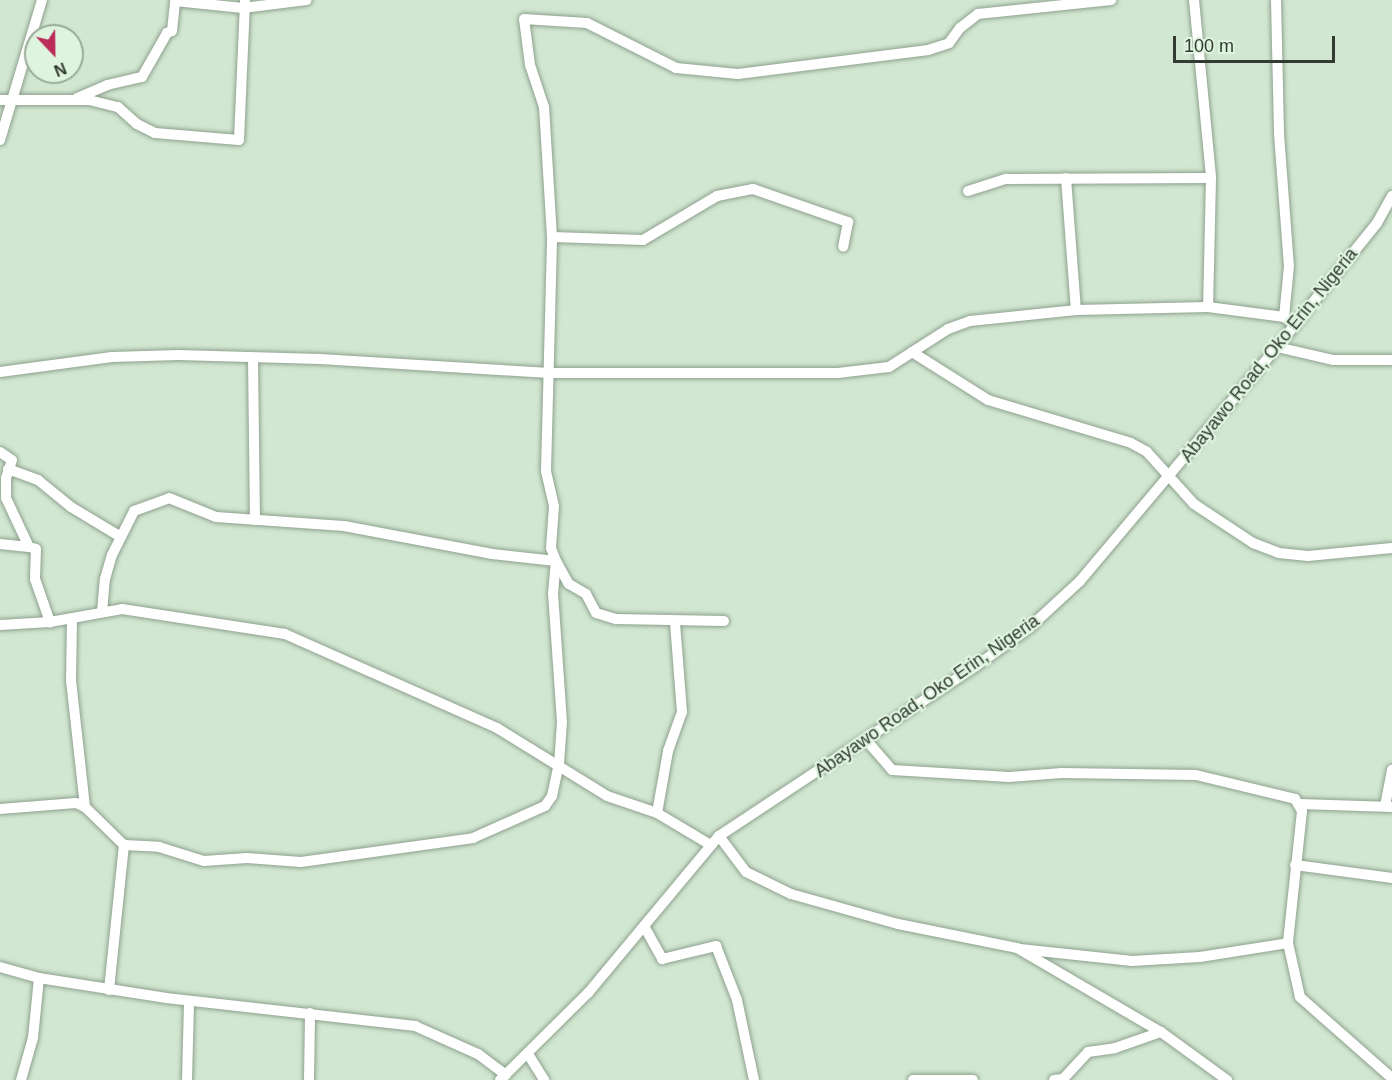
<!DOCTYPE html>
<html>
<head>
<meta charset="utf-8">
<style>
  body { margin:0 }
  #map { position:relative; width:1392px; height:1080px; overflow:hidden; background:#d2e7d2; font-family:Helvetica,sans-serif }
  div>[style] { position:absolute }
  .roads { filter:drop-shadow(0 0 2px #8ea18e) drop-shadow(0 0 2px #8ea18e) }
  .minor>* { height:10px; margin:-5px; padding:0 5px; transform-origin:5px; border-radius:5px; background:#fff }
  span { translate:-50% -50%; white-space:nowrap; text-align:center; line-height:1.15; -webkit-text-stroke:4.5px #dff4df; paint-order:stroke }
  .street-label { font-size:18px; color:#323a32 }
  .north { position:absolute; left:24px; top:24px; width:60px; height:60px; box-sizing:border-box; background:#dff4df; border:2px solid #9aaa9a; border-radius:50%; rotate:158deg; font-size:16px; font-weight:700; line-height:24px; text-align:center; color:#323a32 }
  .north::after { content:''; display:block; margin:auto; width:21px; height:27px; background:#bb2c58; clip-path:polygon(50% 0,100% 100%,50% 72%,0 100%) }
  .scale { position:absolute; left:1173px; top:36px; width:162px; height:27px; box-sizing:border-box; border:3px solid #323a32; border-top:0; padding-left:8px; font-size:18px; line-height:21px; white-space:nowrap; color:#323a32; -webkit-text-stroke:4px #dff4df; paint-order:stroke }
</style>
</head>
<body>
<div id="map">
  <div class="roads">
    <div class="minor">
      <div style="left:1194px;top:0;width:179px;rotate:84.5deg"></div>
      <div style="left:1211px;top:178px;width:129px;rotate:91.3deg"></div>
      <div style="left:1276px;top:0;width:134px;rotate:88.7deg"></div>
      <div style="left:1279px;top:134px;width:132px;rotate:85.7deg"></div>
      <div style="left:1289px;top:266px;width:51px;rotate:95.6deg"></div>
      <div style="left:77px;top:98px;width:33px;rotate:-23deg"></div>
      <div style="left:107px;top:85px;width:36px;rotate:-13deg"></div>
      <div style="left:142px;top:77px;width:51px;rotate:-60.4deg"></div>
      <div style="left:167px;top:33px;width:5px;rotate:-22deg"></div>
      <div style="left:172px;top:31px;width:30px;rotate:-84deg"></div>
      <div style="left:175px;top:1px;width:68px;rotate:5.9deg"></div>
      <div style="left:243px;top:8px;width:64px;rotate:-7.1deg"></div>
      <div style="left:0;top:100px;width:89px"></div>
      <div style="left:89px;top:100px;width:30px;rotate:14deg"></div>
      <div style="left:118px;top:107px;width:25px;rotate:42deg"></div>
      <div style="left:137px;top:124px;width:20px;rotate:27deg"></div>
      <div style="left:155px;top:133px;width:84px;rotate:4.8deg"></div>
      <div style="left:239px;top:140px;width:140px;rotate:-87.5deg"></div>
      <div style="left:0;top:140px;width:146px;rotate:-73.3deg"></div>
      <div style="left:1066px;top:178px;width:132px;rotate:85.7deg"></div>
      <div style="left:968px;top:191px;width:40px;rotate:-18deg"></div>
      <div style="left:1006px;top:179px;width:205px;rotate:-0.3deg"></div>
      <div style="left:552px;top:237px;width:91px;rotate:1.9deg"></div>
      <div style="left:643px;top:240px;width:86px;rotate:-30.7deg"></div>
      <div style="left:717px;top:196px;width:37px;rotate:-11deg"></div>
      <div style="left:753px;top:189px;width:101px;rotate:19.2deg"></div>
      <div style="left:848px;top:222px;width:25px;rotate:101deg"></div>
      <div style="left:1277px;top:347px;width:57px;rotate:13.1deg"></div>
      <div style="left:1333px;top:360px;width:59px"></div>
      <div style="left:912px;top:352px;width:90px;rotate:32.3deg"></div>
      <div style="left:988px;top:400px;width:149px;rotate:16.7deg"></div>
      <div style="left:1131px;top:443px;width:18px;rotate:29deg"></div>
      <div style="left:1147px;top:452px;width:70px;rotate:47.9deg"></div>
      <div style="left:1194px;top:504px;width:71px;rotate:33.5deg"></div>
      <div style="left:1253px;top:543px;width:28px;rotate:21deg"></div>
      <div style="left:1279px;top:553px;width:29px;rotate:6deg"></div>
      <div style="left:1308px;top:556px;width:84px;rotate:-5.4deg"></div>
      <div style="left:253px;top:358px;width:162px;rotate:89.3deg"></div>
      <div style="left:0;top:372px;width:113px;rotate:-7.6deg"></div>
      <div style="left:112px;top:357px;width:66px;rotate:-1.7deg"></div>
      <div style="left:178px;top:355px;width:142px;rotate:1.6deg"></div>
      <div style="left:320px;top:359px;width:226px;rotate:3.5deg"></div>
      <div style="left:546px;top:373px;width:292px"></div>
      <div style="left:838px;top:373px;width:51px;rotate:-6.7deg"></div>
      <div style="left:889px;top:367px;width:70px;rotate:-32.8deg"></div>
      <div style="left:948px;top:329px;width:23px;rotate:-20deg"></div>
      <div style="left:970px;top:321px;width:107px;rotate:-5.9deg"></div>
      <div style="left:1076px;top:310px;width:132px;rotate:-1.3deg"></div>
      <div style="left:1208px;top:307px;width:77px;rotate:7.5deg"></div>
      <div style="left:1284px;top:317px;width:14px;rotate:36deg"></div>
      <div style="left:0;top:452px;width:14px;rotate:34deg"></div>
      <div style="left:12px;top:460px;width:19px;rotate:108deg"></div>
      <div style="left:6px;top:478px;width:20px;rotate:90deg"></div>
      <div style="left:6px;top:498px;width:54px;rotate:64.9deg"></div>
      <div style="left:29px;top:547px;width:7px;rotate:16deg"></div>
      <div style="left:36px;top:549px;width:30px;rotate:92deg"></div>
      <div style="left:35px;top:579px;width:46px;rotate:70.8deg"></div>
      <div style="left:8px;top:469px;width:32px;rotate:20deg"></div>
      <div style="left:38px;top:480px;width:43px;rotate:39.3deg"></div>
      <div style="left:71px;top:507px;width:58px;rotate:31deg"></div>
      <div style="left:0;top:544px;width:29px;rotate:6deg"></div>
      <div style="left:102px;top:612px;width:33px;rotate:-85deg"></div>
      <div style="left:105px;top:579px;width:25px;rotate:-74deg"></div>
      <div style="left:112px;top:555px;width:49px;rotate:-63.4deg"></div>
      <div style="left:134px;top:511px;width:37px;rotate:-20deg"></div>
      <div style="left:169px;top:498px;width:51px;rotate:22deg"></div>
      <div style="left:216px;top:517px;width:128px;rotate:4deg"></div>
      <div style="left:344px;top:526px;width:151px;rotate:10.7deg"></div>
      <div style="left:492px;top:554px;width:64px;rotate:6.2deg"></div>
      <div style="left:556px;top:561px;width:26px;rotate:61deg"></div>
      <div style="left:569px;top:584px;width:20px;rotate:30deg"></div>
      <div style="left:586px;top:594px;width:21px;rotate:62deg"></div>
      <div style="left:596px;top:613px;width:21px;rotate:17deg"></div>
      <div style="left:616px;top:619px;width:108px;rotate:1.1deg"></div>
      <div style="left:72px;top:619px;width:61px;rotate:90.9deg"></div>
      <div style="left:71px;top:680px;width:128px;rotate:83.7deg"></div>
      <div style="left:0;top:625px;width:50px;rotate:-3.4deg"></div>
      <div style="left:50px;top:622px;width:73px;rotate:-10.2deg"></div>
      <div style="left:122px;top:609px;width:165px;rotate:8.7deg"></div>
      <div style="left:285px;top:634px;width:232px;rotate:23.9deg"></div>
      <div style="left:497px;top:728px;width:129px;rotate:31.7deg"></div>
      <div style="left:607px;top:796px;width:53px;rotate:18.8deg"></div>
      <div style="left:657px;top:813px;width:61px;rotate:30.8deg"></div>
      <div style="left:867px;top:741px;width:38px;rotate:49deg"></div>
      <div style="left:892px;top:770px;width:117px;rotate:3.4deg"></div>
      <div style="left:1009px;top:777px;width:53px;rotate:-4.3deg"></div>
      <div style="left:1062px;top:773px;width:134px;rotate:0.9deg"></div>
      <div style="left:1196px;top:775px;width:102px;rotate:13.6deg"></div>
      <div style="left:1295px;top:799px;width:14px;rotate:60deg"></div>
      <div style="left:1302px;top:811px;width:133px;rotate:96.1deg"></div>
      <div style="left:1288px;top:943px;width:55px;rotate:77.5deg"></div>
      <div style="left:1300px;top:997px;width:123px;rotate:41.4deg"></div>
      <div style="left:1300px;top:804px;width:92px;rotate:1.9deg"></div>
      <div style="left:1385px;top:806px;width:37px;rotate:-79deg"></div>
      <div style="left:0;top:809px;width:76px;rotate:-4.5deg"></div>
      <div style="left:76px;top:803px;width:10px;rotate:24deg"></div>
      <div style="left:85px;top:807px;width:54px;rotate:44.3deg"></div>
      <div style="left:124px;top:845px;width:35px;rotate:3deg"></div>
      <div style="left:159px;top:847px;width:47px;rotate:17.3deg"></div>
      <div style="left:204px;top:861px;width:43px;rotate:-4deg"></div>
      <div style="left:247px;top:858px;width:54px;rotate:4.2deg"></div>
      <div style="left:301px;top:862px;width:174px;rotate:-7.9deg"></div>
      <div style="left:473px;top:838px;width:79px;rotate:-24deg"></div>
      <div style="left:545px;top:806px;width:12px;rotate:-55deg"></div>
      <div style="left:552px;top:796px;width:33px;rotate:-78deg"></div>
      <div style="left:559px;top:764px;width:42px;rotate:-85.9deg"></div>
      <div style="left:562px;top:722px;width:128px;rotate:-94deg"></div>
      <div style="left:553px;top:594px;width:33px;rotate:-85deg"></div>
      <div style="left:556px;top:561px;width:14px;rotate:-111deg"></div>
      <div style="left:551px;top:548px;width:42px;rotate:-85.9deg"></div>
      <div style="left:554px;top:506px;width:36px;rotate:-103deg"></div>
      <div style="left:546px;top:471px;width:234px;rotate:-88.5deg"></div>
      <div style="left:552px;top:237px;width:130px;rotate:-93.5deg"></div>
      <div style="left:544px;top:107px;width:44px;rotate:-108.4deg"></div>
      <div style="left:530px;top:65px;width:46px;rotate:-97.4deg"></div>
      <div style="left:524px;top:19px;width:63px;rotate:3.6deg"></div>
      <div style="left:587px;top:23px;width:100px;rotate:26.8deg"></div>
      <div style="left:676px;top:68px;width:62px;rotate:5.5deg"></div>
      <div style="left:738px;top:74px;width:192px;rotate:-7.2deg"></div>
      <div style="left:928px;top:50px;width:22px;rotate:-18deg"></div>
      <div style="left:949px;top:43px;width:19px;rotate:-54deg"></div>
      <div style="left:960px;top:28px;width:23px;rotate:-38deg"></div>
      <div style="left:978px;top:14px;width:134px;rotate:-6deg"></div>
      <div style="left:657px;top:813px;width:63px;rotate:-79.9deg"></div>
      <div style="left:668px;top:751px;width:41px;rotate:-70.3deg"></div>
      <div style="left:682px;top:712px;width:89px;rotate:-94.5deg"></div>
      <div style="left:719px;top:836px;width:45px;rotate:53.1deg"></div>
      <div style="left:746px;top:872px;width:50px;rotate:26.1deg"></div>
      <div style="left:791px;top:894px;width:111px;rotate:15.7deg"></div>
      <div style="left:898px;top:924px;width:121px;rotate:11.4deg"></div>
      <div style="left:1017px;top:948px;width:167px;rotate:30.3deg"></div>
      <div style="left:1161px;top:1032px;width:82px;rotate:36deg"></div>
      <div style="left:1295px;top:865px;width:98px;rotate:7.6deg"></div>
      <div style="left:644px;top:926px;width:38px;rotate:61deg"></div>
      <div style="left:662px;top:959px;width:56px;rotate:-13.5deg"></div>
      <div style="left:716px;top:946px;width:58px;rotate:68.7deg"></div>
      <div style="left:737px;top:1000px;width:82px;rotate:78deg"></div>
      <div style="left:1020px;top:949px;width:113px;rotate:6.1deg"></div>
      <div style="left:1132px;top:961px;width:68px;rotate:-3.4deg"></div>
      <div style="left:1200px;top:957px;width:89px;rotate:-9deg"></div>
      <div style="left:0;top:967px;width:41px;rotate:15.8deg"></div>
      <div style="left:39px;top:978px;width:129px;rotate:8.9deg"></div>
      <div style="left:166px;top:998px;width:251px;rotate:6.4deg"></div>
      <div style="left:415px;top:1026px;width:69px;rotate:24deg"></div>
      <div style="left:478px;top:1054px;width:35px;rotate:37deg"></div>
      <div style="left:109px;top:990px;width:146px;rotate:-84.1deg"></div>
      <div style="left:528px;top:1054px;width:31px;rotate:58deg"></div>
      <div style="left:21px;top:1080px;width:44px;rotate:-74.1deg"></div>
      <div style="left:33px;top:1038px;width:60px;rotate:-84.3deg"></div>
      <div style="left:187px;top:1080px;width:79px;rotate:-88.5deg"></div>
      <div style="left:309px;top:1080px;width:67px;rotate:-89.1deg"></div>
      <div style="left:500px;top:1080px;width:124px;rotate:-44.7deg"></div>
      <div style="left:588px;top:993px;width:204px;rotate:-50.2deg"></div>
      <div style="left:719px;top:836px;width:308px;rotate:-33.5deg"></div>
      <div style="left:976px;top:666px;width:65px;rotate:-35.6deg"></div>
      <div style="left:1029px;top:628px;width:69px;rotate:-42.7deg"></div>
      <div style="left:1080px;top:581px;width:306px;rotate:-49.9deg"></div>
      <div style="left:1277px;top:347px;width:159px;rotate:-51.1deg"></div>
      <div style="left:1377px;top:223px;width:31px;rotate:-61deg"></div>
      <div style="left:913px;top:1080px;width:60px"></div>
      <div style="left:1054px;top:1080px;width:9px;rotate:-6deg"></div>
      <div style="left:1063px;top:1079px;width:37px;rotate:-47deg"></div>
      <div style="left:1088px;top:1052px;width:27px;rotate:-8deg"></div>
      <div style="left:1115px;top:1048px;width:49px;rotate:-19.2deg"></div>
    </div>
  </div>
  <div class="street-label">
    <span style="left:1269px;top:355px;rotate:-51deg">Abayawo Road, Oko Erin, Nigeria</span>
    <span style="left:927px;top:696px;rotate:-35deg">Abayawo Road, Oko Erin, Nigeria</span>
  </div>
  <div class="north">N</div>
  <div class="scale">100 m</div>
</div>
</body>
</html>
